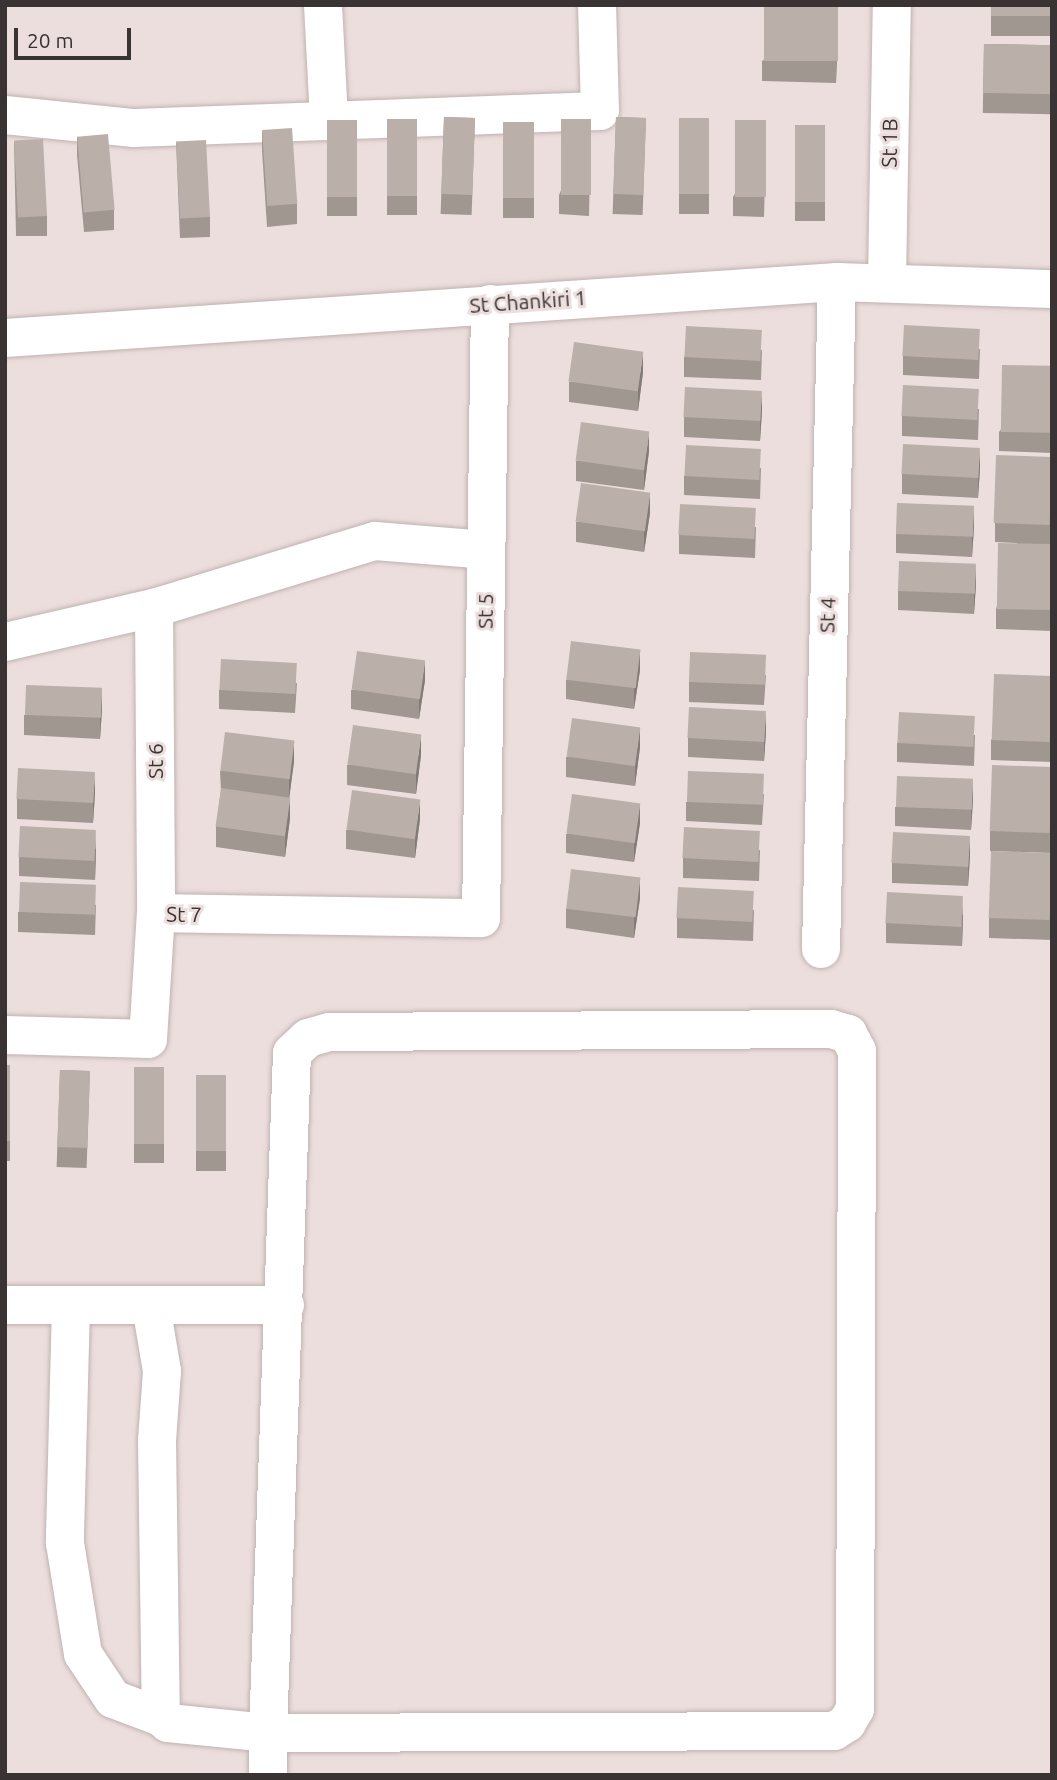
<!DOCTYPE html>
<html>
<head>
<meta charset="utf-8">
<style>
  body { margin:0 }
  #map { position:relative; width:1057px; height:1780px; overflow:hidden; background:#ecdedd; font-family:Ubuntu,sans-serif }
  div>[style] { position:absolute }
  .roads { filter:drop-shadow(0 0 2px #c0b2b1) drop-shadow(0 0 2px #c0b2b1) }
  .minor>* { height:38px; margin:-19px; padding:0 19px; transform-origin:19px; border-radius:19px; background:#fff }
  .wall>* { inset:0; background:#a09791; transform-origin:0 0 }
  .shaded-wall>* { inset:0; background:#827b76 }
  .building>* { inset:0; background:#bab0a9; transform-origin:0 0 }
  span { translate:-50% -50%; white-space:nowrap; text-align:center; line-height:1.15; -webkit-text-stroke:6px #ecdedd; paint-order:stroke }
  .street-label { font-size:21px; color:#393433 }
  .frame { position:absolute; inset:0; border:7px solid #393433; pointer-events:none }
  .scale { position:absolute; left:14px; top:28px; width:117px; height:32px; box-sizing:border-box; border:4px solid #393433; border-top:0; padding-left:9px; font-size:21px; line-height:24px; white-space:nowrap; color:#393433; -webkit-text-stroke:5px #ecdedd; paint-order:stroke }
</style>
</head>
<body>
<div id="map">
  <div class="roads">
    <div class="minor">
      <div style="left:323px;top:5px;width:115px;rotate:87deg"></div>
      <div style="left:5px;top:115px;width:130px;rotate:5.8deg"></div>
      <div style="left:134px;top:128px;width:466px;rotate:-2.1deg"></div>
      <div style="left:600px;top:111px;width:106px;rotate:-91.6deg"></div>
      <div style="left:887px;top:280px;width:275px;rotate:-89deg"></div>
      <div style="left:5px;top:338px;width:834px;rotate:-3.85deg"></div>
      <div style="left:837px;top:282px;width:215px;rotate:1.9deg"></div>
      <div style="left:154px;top:608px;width:305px;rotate:89.6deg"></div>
      <div style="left:5px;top:642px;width:153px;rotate:-12.9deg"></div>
      <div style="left:154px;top:608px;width:231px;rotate:-16.9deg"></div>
      <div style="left:375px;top:541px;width:111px;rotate:4.6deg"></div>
      <div style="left:821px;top:949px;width:667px;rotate:-88.63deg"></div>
      <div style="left:831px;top:1029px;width:18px;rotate:16deg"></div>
      <div style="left:848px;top:1034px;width:19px;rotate:62deg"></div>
      <div style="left:857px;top:1051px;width:658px;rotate:90.17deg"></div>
      <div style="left:855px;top:1709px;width:16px;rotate:120deg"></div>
      <div style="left:847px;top:1723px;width:15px;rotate:148deg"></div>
      <div style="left:834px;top:1731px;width:566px;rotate:179.8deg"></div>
      <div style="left:268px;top:1733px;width:680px;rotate:-87.98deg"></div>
      <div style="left:292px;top:1053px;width:22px;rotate:-43deg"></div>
      <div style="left:308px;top:1038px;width:22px;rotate:-16deg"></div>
      <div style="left:329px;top:1032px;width:502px;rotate:-0.34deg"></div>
      <div style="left:5px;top:1035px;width:143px;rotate:1.6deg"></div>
      <div style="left:148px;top:1039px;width:126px;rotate:-86.4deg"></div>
      <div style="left:156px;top:913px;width:325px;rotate:0.9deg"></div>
      <div style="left:481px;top:918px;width:614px;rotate:-89.16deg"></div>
      <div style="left:5px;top:1305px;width:280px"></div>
      <div style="left:71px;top:1306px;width:237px;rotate:91.5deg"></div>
      <div style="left:65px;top:1543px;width:112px;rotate:80.8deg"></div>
      <div style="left:83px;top:1654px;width:54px;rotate:56.3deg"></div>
      <div style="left:113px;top:1699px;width:51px;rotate:20.6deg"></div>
      <div style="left:151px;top:1306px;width:66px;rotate:80.4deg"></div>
      <div style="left:162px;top:1371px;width:69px;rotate:94.1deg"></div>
      <div style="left:157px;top:1440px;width:277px;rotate:89.2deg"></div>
      <div style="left:161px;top:1717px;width:9px;rotate:41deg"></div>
      <div style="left:168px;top:1723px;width:100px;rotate:5.7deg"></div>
      <div style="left:268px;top:1733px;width:42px;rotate:90deg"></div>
    </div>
  </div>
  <div class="wall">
    <div style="clip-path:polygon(838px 5px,836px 83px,762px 81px,762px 61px)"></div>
    <div style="left:991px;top:5px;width:61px;height:31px"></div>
    <div style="left:984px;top:44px;width:68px;height:69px;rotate:1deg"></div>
    <div style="left:444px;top:117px;width:31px;height:97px;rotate:2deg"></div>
    <div style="left:616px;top:117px;width:30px;height:97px;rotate:2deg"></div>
    <div style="left:679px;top:118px;width:30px;height:96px"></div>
    <div style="left:387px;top:119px;width:30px;height:96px"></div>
    <div style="clip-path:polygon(591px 119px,589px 216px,559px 214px,559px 195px)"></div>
    <div style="left:327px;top:120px;width:30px;height:96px"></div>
    <div style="left:503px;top:122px;width:31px;height:96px"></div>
    <div style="left:795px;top:125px;width:30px;height:96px"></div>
    <div style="clip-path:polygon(262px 130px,297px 204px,297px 224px,267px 227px,262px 150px)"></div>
    <div style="clip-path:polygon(77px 136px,114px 210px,114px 230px,84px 232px,77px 155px)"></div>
    <div style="clip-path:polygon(766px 140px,764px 217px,733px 216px,733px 197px)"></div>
    <div style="clip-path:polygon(14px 141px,47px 216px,47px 236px,16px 236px)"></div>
    <div style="clip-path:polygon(176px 141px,210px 217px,210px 237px,180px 238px)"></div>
    <div style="clip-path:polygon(980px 349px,979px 379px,903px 375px,903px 356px)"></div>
    <div style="clip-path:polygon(762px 350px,761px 380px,684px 377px,684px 357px)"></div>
    <div style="clip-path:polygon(1052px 366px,1052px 453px,999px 451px,999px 432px)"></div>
    <div style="clip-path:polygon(643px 372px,638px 411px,569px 402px,569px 382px)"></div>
    <div style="clip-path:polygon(979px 409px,978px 440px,902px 436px,902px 416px)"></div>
    <div style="clip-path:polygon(762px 410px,760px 441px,684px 437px,684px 417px)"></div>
    <div style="clip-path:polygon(649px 451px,644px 490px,576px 481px,576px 461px)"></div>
    <div style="clip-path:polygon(1052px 457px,1052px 631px,996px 629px,996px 609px,1017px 543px,995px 542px,995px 523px)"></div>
    <div style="clip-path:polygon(980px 467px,978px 498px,902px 494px,902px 474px)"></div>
    <div style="clip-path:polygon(761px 468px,760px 499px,684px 495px,684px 476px)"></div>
    <div style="clip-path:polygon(650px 513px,644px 552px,576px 542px,576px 522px)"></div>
    <div style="clip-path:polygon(974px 526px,972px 557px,896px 553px,896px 534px)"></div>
    <div style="clip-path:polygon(756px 527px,755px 558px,679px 554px,679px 535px)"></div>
    <div style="clip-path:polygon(976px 584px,974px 614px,898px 610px,898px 591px)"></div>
    <div style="clip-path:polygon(640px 670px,634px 709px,566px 699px,566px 680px)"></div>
    <div style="clip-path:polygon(766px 675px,764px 705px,689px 702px,689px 682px)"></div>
    <div style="clip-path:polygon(1052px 676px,1052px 762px,991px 760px,991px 740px)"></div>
    <div style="clip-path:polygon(425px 680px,419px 719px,351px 709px,351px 690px)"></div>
    <div style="clip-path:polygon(297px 683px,295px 713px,219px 709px,219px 690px)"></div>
    <div style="clip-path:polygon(102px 708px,100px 739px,24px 735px,24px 715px)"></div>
    <div style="clip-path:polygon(766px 731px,764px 761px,688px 757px,688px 738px)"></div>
    <div style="clip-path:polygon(975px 735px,974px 766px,897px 762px,897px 743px)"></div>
    <div style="clip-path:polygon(640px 747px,635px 786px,566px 777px,566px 757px)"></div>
    <div style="clip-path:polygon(421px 755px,416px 794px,347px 785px,347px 765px)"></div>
    <div style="clip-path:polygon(294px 761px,289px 798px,290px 818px,285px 857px,216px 847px,216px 827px,221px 791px,220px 771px)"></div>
    <div style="clip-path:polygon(1052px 767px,1052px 853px,990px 851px,990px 831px)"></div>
    <div style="clip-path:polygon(95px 792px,93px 823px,17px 819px,17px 799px)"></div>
    <div style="clip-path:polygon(764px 794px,762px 825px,686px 821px,686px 802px)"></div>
    <div style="clip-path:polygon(973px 799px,971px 830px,895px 826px,895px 807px)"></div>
    <div style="clip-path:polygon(420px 819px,415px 858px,346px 849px,346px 830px)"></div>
    <div style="clip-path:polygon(640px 823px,634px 862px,566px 853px,566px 834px)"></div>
    <div style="clip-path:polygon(96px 849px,95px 880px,19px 876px,19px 857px)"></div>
    <div style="clip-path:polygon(760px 850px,759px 881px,683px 878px,683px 858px)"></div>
    <div style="clip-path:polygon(1052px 853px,1052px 940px,989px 938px,989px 918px)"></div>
    <div style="clip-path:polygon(970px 855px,968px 886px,892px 883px,892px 863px)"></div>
    <div style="clip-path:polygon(640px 898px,634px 938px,566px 928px,566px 909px)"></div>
    <div style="clip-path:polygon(96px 905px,95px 935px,18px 932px,18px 912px)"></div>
    <div style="clip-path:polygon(754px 910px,753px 941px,677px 938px,677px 918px)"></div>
    <div style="clip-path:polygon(963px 915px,962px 946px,886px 943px,886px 923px)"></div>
    <div style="left:5px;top:1065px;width:5px;height:96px"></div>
    <div style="left:134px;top:1067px;width:30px;height:96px"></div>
    <div style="left:60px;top:1070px;width:30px;height:97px;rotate:2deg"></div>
    <div style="left:196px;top:1075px;width:30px;height:96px"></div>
  </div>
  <div class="shaded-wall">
    <div style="clip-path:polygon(838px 5px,838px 16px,836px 83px,836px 63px)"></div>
    <div style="clip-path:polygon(643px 352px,643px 372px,638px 411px,638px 391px)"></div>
    <div style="clip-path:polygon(762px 391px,762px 410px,760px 441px,760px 421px)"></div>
    <div style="clip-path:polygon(649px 432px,649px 451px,644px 490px,644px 471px)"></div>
    <div style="clip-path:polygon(980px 448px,980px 467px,978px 498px,978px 478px)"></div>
    <div style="clip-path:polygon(650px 493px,650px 513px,644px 552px,644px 532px)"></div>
    <div style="clip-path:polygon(974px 506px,974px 526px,972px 557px,972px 537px)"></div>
    <div style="clip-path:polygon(976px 564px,976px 584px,974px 614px,974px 595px)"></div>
    <div style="clip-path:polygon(640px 650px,640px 670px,634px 709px,634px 689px)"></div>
    <div style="clip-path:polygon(425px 660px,425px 680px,419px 719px,419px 699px)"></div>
    <div style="clip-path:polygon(102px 688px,102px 708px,100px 739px,100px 719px)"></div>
    <div style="clip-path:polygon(766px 711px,766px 731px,764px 761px,764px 742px)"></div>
    <div style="clip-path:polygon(640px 727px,640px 747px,635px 786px,635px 766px)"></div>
    <div style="clip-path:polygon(421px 735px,421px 755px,416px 794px,416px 774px)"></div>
    <div style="clip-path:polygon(294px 741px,294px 761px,289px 800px,289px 780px)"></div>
    <div style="clip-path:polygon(95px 772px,95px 792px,93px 823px,93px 803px)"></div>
    <div style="clip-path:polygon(973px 779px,973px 799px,971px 830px,971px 810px)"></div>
    <div style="clip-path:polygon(290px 798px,290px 818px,285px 857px,285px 837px)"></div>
    <div style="clip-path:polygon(420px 800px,420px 819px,415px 858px,415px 839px)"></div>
    <div style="clip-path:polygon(640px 803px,640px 823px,634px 862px,634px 842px)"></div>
    <div style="clip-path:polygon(96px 830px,96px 849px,95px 880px,95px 860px)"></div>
    <div style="clip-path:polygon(970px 836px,970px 855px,968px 886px,968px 866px)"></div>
    <div style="clip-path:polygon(640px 878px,640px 898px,634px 938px,634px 918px)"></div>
    <div style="clip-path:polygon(963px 896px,963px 915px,962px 946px,962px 926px)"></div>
  </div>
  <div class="building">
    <div style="left:764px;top:5px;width:74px;height:56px"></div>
    <div style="left:991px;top:5px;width:61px;height:11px"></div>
    <div style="left:984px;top:44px;width:68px;height:49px;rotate:1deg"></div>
    <div style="left:444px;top:117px;width:31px;height:77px;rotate:2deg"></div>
    <div style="left:616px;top:117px;width:30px;height:77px;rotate:2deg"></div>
    <div style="left:679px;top:118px;width:30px;height:76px"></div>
    <div style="left:387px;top:119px;width:30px;height:77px"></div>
    <div style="left:561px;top:119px;width:30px;height:76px"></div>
    <div style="left:327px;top:120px;width:30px;height:77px"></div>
    <div style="left:735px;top:120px;width:31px;height:77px"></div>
    <div style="left:503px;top:122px;width:31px;height:76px"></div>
    <div style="left:795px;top:125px;width:30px;height:77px"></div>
    <div style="left:292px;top:128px;width:76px;height:30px;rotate:86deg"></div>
    <div style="left:108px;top:134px;width:76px;height:31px;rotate:85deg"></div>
    <div style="left:43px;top:139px;width:77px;height:29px;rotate:87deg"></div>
    <div style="left:206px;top:140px;width:77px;height:30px;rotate:87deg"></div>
    <div style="left:904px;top:325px;width:76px;height:31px;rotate:3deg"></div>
    <div style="left:686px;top:326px;width:76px;height:31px;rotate:3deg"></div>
    <div style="left:574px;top:342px;width:70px;height:40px;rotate:8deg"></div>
    <div style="left:1002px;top:365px;width:50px;height:67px;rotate:1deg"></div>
    <div style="left:903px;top:385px;width:76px;height:31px;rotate:3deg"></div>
    <div style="left:685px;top:387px;width:77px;height:30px;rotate:3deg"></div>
    <div style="left:581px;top:422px;width:69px;height:39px;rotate:8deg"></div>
    <div style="left:903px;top:444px;width:77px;height:30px;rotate:3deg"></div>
    <div style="left:686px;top:445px;width:75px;height:31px;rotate:3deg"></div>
    <div style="left:996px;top:455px;width:56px;height:68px;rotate:2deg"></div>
    <div style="left:581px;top:483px;width:70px;height:39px;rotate:8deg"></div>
    <div style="left:897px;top:503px;width:77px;height:31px;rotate:2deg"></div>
    <div style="left:680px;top:504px;width:76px;height:31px;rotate:3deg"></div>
    <div style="left:998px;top:543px;width:54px;height:66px;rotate:1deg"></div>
    <div style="left:899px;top:561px;width:77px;height:30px;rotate:2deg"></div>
    <div style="left:571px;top:641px;width:70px;height:39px;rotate:7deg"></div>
    <div style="left:357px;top:651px;width:69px;height:39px;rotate:8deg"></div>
    <div style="left:690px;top:652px;width:76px;height:30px;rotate:2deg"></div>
    <div style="left:221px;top:659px;width:76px;height:31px;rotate:3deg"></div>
    <div style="left:994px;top:674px;width:58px;height:66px;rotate:2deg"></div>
    <div style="left:26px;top:685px;width:76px;height:30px;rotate:2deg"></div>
    <div style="left:689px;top:707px;width:77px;height:31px;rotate:3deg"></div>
    <div style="left:899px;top:712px;width:76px;height:31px;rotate:3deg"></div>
    <div style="left:572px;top:718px;width:69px;height:39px;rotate:8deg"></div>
    <div style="left:353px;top:725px;width:69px;height:40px;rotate:8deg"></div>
    <div style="left:225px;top:732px;width:70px;height:39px;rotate:7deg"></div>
    <div style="left:992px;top:765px;width:60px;height:66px;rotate:2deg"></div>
    <div style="left:18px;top:768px;width:77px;height:31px;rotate:3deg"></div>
    <div style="left:688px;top:771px;width:76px;height:31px;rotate:2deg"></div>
    <div style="left:897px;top:776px;width:76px;height:31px;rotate:2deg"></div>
    <div style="left:221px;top:788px;width:70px;height:39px;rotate:8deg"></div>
    <div style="left:352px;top:790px;width:69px;height:40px;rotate:8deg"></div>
    <div style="left:572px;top:794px;width:69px;height:40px;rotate:8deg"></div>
    <div style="left:20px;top:826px;width:76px;height:31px;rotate:3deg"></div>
    <div style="left:684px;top:827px;width:76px;height:31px;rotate:3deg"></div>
    <div style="left:893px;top:832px;width:77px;height:31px;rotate:3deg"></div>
    <div style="left:991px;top:851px;width:61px;height:67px;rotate:2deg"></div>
    <div style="left:571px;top:869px;width:70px;height:40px;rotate:7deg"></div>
    <div style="left:20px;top:882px;width:76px;height:30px;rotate:2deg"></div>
    <div style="left:678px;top:887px;width:76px;height:31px;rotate:3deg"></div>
    <div style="left:887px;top:892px;width:76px;height:31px;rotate:3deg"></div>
    <div style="left:5px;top:1065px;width:5px;height:76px"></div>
    <div style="left:134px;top:1067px;width:30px;height:77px"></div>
    <div style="left:60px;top:1070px;width:30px;height:77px;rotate:2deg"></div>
    <div style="left:196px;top:1075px;width:30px;height:76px"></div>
  </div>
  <div class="street-label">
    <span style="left:889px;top:143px;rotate:-89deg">St 1B</span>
    <span style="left:528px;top:301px;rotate:-4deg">St Chankiri 1</span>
    <span style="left:485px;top:611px;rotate:-89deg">St 5</span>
    <span style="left:827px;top:615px;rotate:-88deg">St 4</span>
    <span style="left:155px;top:761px;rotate:-90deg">St 6</span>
    <span style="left:184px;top:914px;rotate:1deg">St 7</span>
  </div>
  <div class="frame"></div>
  <div class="scale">20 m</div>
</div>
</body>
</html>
